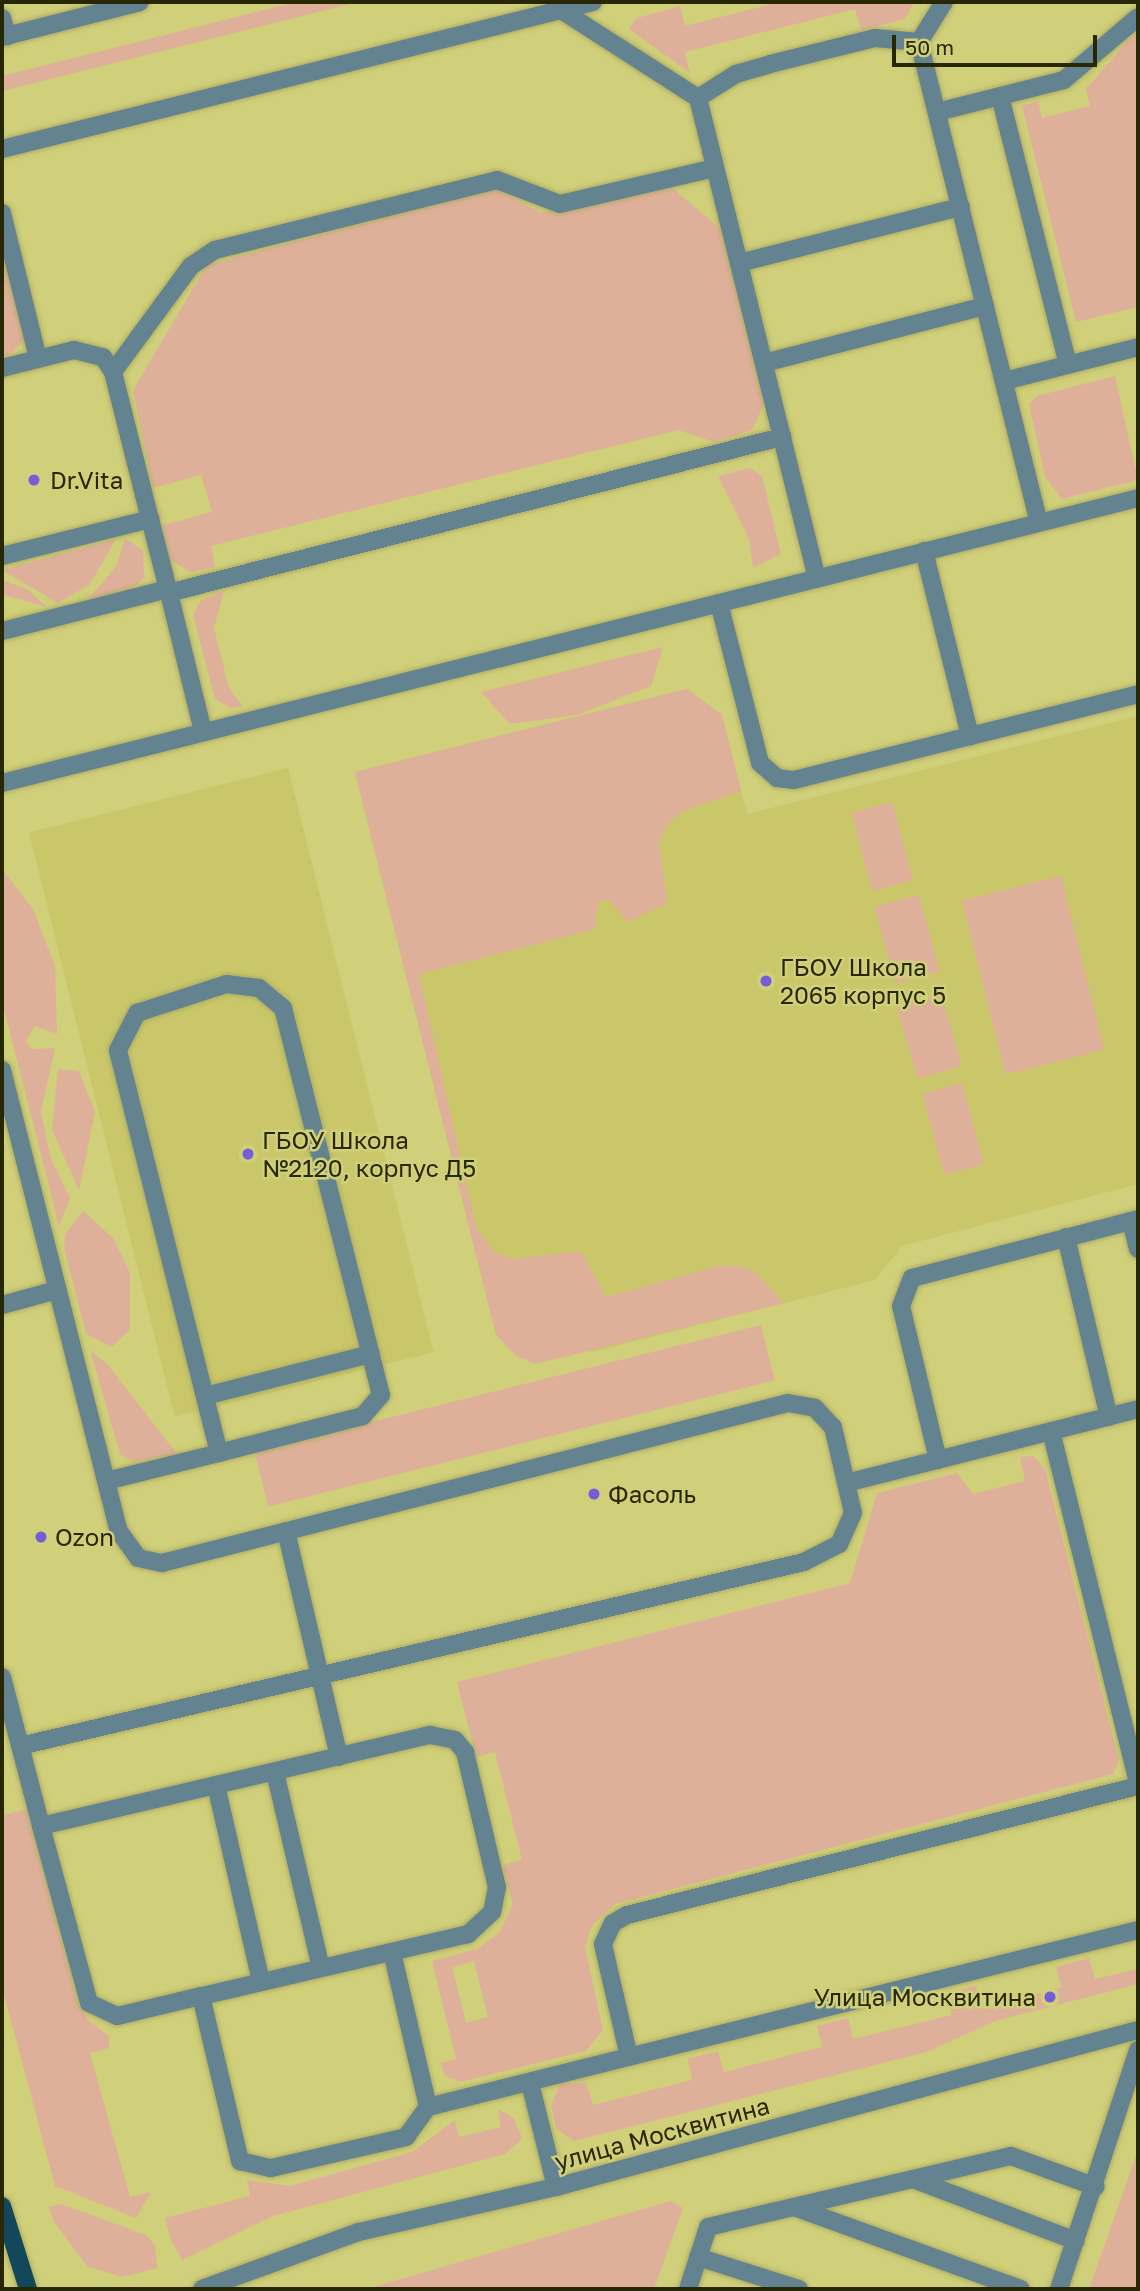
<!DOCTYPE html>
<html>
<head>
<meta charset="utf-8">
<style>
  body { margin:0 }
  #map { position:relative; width:1140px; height:2291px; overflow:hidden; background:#d0cf7a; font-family:"Golos Text",sans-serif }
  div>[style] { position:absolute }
  .built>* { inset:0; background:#c9c769; transform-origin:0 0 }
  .green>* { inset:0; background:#dfb099; transform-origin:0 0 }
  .roads { filter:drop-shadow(0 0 2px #aead62) drop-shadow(0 0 2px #aead62) }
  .minor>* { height:18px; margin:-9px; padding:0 9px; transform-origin:9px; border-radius:9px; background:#648391 }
  .major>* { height:18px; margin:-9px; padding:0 9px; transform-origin:9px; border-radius:9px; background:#13475b }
  .dots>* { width:19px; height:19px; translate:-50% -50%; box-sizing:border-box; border:4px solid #d0cf7a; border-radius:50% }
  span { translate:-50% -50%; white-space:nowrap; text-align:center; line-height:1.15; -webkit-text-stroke:5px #d0cf7a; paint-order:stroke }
  .poi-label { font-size:24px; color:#282703 }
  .left { translate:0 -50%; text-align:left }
  .right { translate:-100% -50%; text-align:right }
  .street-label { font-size:24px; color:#282703 }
  .frame { position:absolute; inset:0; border:4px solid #282703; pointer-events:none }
  .scale { position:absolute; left:892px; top:35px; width:205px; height:32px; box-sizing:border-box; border:4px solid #282703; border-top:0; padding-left:9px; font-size:21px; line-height:24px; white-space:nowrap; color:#282703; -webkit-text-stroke:5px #d0cf7a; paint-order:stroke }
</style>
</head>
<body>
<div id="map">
  <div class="built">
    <div style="clip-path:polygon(687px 689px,722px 715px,747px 814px,1138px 716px,1138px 1184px,902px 1246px,875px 1280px,592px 1352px,552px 1321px,496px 1335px,355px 772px)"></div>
    <div style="left:288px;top:768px;width:602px;height:267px;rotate:76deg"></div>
  </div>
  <div class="green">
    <div style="clip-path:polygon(296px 2px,358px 2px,2px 91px,2px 76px)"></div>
    <div style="clip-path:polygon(780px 2px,914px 2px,905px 19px,861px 30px,855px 9px,685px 52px,690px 73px,629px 29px,637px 18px,680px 6px,685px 26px)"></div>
    <div style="clip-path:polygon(1138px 29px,1138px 307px,1076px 322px,1022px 106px,1038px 101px,1042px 118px,1090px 106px,1086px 89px)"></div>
    <div style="clip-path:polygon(670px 186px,722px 230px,767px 398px,752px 430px,714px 442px,678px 430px,211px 546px,215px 567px,190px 572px,171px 560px,159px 526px,212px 512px,201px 475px,153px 488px,133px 390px,207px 265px,495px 188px,541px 213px)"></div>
    <div style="clip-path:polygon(2px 250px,26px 340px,7px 356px,2px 356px)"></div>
    <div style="clip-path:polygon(1115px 376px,1138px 480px,1062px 499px,1045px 477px,1029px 404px,1037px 396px)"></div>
    <div style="clip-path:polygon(750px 468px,762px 476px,781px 554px,753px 568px,749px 539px,718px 476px)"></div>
    <div style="clip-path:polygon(125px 538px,143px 551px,144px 578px,128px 592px,85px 602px,116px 567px)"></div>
    <div style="clip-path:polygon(116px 539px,90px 584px,58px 603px,2px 570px)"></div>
    <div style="clip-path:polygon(2px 580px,27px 589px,47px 607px,4px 595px)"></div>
    <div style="clip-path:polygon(224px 591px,214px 628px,229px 688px,243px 706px,231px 708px,215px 699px,193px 615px,201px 600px)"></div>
    <div style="clip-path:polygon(663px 647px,651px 686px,577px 715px,510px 724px,481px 692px)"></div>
    <div style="clip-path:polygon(687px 689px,722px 715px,741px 791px,685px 810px,669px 822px,659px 842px,667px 903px,628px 922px,608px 899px,598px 902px,595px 929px,419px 974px,476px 1227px,494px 1252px,512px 1259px,581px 1251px,606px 1297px,719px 1266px,739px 1266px,757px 1274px,784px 1303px,535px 1364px,515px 1355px,496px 1335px,355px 772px)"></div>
    <div style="left:892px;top:802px;width:81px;height:42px;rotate:75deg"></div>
    <div style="clip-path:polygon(2px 869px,33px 909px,55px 966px,57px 1034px,35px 1026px,26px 1041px,31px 1049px,55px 1048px,41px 1112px,51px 1159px,70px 1198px,59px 1226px,2px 1001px)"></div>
    <div style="left:1061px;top:876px;width:179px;height:102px;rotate:76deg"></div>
    <div style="left:919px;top:895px;width:79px;height:46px;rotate:75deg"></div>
    <div style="left:941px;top:994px;width:75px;height:46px;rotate:74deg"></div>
    <div style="clip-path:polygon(58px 1069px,79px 1071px,95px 1112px,79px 1190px,52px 1130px)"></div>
    <div style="left:962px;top:1083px;width:84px;height:41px;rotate:75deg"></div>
    <div style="clip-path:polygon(83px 1211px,114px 1239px,130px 1273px,130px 1330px,112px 1347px,86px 1334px,64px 1248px,65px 1234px)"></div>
    <div style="left:761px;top:1325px;width:57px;height:522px;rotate:76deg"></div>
    <div style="clip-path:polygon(90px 1350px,108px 1365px,177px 1454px,133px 1462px,120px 1454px)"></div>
    <div style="clip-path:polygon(evenodd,1033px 1456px,1045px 1469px,1119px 1761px,1113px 1774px,615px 1904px,592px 1925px,585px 1947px,603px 2030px,586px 2051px,460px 2082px,444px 2075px,441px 2063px,456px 2059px,432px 1961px,477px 1949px,499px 1933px,513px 1905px,503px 1865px,522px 1860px,495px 1752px,476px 1757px,457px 1682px,850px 1583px,877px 1493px,957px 1473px,973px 1494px,1025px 1481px,1020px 1457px,1033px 1456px,474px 1961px,488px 2017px,466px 2023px,452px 1967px,474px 1961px)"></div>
    <div style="clip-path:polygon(2px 1804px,5px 1815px,28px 1809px,77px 2001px,88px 2020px,109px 2036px,109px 2048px,90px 2053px,130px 2197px,151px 2192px,136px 2218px,55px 2186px,2px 1987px)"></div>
    <div style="clip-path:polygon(1089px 1958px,1095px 1979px,1138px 1969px,1138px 1984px,995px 2021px,927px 2052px,574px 2141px,556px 2129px,551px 2105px,560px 2084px,586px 2083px,593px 2105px,692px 2080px,688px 2059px,718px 2051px,724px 2072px,822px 2047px,817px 2026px,848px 2018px,853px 2039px,952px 2015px,947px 1994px,976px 1986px,982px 2008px,1061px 1988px,1056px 1967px)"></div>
    <div style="clip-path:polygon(498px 2109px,514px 2118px,522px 2139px,505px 2154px,273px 2216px,182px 2260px,171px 2240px,165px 2218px,250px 2196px,247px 2180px,290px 2186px,412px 2152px,455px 2120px,459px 2137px,501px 2127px)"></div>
    <div style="clip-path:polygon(1138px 2150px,1138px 2289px,1089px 2289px)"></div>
    <div style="clip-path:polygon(671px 2201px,683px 2208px,654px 2289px,366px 2289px)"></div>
    <div style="clip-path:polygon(61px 2204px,146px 2235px,155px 2245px,157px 2268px,122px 2277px,87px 2266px,54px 2222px,49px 2207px)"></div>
  </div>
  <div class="roads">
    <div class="minor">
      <div style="left:559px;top:2px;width:8px;rotate:76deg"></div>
      <div style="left:561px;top:10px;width:163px;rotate:32.7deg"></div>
      <div style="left:698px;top:98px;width:495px;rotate:76.1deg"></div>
      <div style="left:944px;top:2px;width:47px;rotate:122deg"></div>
      <div style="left:919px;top:42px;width:495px;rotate:76deg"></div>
      <div style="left:2px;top:18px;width:19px;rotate:74deg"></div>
      <div style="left:2px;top:37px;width:142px;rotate:-14.2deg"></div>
      <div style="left:1000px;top:96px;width:277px;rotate:75.8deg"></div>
      <div style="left:698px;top:98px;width:45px;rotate:-32.3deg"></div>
      <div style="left:736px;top:74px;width:35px;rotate:-16deg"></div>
      <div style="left:770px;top:64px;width:108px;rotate:-13.9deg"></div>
      <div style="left:875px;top:38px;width:44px;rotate:5.2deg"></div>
      <div style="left:937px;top:112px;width:131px;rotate:-14.1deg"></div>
      <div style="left:1064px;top:80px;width:97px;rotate:-40.4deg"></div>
      <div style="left:2px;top:149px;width:609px;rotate:-13.97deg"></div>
      <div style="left:2px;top:213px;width:150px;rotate:76.1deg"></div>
      <div style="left:739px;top:263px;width:229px;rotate:-14.2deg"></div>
      <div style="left:764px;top:363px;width:228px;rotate:-14.5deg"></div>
      <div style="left:2px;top:368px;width:74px;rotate:-14deg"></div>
      <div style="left:74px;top:350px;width:30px;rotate:14deg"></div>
      <div style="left:103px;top:357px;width:18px;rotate:56deg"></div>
      <div style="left:113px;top:372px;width:152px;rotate:75.9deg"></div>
      <div style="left:113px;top:372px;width:132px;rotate:-53.7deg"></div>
      <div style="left:191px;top:266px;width:29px;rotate:-34deg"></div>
      <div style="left:215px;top:250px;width:291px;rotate:-13.9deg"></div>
      <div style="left:497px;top:180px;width:67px;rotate:20.9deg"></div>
      <div style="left:560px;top:204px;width:159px;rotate:-13.1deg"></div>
      <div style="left:1004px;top:381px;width:138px;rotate:-14.2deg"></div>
      <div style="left:924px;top:551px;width:191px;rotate:76deg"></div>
      <div style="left:2px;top:556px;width:153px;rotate:-14deg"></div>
      <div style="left:150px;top:519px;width:72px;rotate:75.6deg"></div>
      <div style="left:168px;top:589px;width:171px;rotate:165.8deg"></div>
      <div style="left:168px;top:589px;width:147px;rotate:76.2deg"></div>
      <div style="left:168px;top:593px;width:634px;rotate:-14.26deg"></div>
      <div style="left:719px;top:603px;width:165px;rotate:75.6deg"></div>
      <div style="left:760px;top:763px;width:23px;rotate:41deg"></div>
      <div style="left:777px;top:778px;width:17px;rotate:7deg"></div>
      <div style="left:794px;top:780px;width:355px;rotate:-14deg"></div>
      <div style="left:2px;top:783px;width:1171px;rotate:-14.08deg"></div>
      <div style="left:226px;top:984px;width:33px;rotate:7deg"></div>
      <div style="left:259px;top:988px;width:31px;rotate:40deg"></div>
      <div style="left:283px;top:1008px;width:399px;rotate:75.8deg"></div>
      <div style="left:381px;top:1395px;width:28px;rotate:131deg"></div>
      <div style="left:363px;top:1416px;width:149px;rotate:165.6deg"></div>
      <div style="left:219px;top:1453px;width:415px;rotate:-104.1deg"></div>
      <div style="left:118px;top:1050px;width:42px;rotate:-62.8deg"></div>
      <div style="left:137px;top:1013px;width:94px;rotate:-18deg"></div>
      <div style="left:2px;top:1070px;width:474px;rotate:75.8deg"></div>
      <div style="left:118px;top:1530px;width:34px;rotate:54deg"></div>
      <div style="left:138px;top:1558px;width:25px;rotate:12deg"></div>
      <div style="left:162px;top:1563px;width:646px;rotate:-14.34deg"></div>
      <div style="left:788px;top:1403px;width:27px;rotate:10deg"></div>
      <div style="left:815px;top:1408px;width:26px;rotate:47deg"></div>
      <div style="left:833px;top:1427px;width:88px;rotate:76.9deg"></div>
      <div style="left:853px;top:1513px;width:34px;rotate:114deg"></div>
      <div style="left:839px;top:1544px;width:39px;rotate:153deg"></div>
      <div style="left:804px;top:1562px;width:805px;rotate:166.79deg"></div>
      <div style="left:1131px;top:1221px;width:29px;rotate:76deg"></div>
      <div style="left:1066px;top:1237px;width:185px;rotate:76.6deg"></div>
      <div style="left:2px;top:1305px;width:57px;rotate:-15.3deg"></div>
      <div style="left:205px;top:1396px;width:171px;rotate:-14.2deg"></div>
      <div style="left:1051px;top:1431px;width:362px;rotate:76.1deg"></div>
      <div style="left:938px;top:1460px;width:158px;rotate:-103.5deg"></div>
      <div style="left:901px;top:1306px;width:30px;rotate:-69deg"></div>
      <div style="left:912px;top:1278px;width:234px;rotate:-14.6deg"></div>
      <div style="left:106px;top:1481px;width:116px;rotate:-13.9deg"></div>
      <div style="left:846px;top:1483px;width:301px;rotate:-14.2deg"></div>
      <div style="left:286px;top:1531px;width:232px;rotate:76.8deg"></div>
      <div style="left:2px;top:1677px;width:154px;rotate:75.3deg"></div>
      <div style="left:275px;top:1772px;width:201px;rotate:76.8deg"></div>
      <div style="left:216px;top:1785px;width:202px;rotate:77.1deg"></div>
      <div style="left:392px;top:1952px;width:159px;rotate:76.9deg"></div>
      <div style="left:201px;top:1996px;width:86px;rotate:166.6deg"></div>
      <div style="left:117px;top:2016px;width:31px;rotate:-155deg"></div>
      <div style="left:89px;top:2003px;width:183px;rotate:-105.2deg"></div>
      <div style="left:41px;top:1826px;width:400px;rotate:-13.2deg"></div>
      <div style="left:430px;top:1735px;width:25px;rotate:11deg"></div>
      <div style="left:455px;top:1740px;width:16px;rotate:50deg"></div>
      <div style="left:465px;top:1752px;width:139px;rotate:76.7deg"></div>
      <div style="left:497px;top:1887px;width:25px;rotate:101deg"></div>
      <div style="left:492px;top:1912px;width:33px;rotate:137deg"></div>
      <div style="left:468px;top:1934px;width:274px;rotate:166.9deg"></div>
      <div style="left:201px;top:1996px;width:170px;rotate:76.7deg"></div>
      <div style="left:240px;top:2161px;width:32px;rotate:13deg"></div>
      <div style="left:271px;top:2168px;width:139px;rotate:-12.9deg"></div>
      <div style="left:406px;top:2137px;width:37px;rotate:-54deg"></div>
      <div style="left:428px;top:2107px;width:732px;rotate:-14deg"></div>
      <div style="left:629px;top:2057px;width:116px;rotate:-103deg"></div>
      <div style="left:603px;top:1944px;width:23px;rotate:-65deg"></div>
      <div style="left:613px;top:1923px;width:16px;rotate:-30deg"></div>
      <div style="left:627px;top:1915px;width:527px;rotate:-14.17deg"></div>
      <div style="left:530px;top:2083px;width:107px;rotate:76deg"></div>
      <div style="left:913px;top:2179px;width:174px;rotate:20.8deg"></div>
      <div style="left:794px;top:2207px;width:241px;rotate:19.9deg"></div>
      <div style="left:698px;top:2257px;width:106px;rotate:17.6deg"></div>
      <div style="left:202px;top:2289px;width:167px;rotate:-20deg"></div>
      <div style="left:359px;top:2232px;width:202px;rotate:-12.9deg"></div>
      <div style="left:556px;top:2187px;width:603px;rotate:-15.1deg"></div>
      <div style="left:688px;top:2289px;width:65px;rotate:-72.1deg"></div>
      <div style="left:708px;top:2227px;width:311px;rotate:-13.2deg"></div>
      <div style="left:1011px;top:2156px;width:90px;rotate:20deg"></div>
      <div style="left:1059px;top:2289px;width:252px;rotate:-71.7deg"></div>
    </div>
    <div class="major">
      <div style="left:2px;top:2206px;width:87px;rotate:72.6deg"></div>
    </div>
  </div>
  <div class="dots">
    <div style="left:34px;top:480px;background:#745dd7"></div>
    <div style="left:766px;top:981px;background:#745dd7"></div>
    <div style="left:248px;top:1154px;background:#745dd7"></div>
    <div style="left:594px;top:1494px;background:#745dd7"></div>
    <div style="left:41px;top:1537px;background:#745dd7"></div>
    <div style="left:1050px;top:1997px;background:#745dd7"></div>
  </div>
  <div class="poi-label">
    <span class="left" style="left:50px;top:480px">Dr.Vita</span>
    <span class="left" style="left:780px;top:981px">ГБОУ Школа<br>2065 корпус 5</span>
    <span class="left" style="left:262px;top:1154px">ГБОУ Школа<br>№2120, корпус Д5</span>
    <span class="left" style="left:608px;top:1494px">Фасоль</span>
    <span class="left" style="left:55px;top:1537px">Ozon</span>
    <span class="right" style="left:1036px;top:1997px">Улица Москвитина</span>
  </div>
  <div class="street-label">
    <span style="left:662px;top:2133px;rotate:-15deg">улица Москвитина</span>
  </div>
  <div class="frame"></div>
  <div class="scale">50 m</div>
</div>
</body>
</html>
